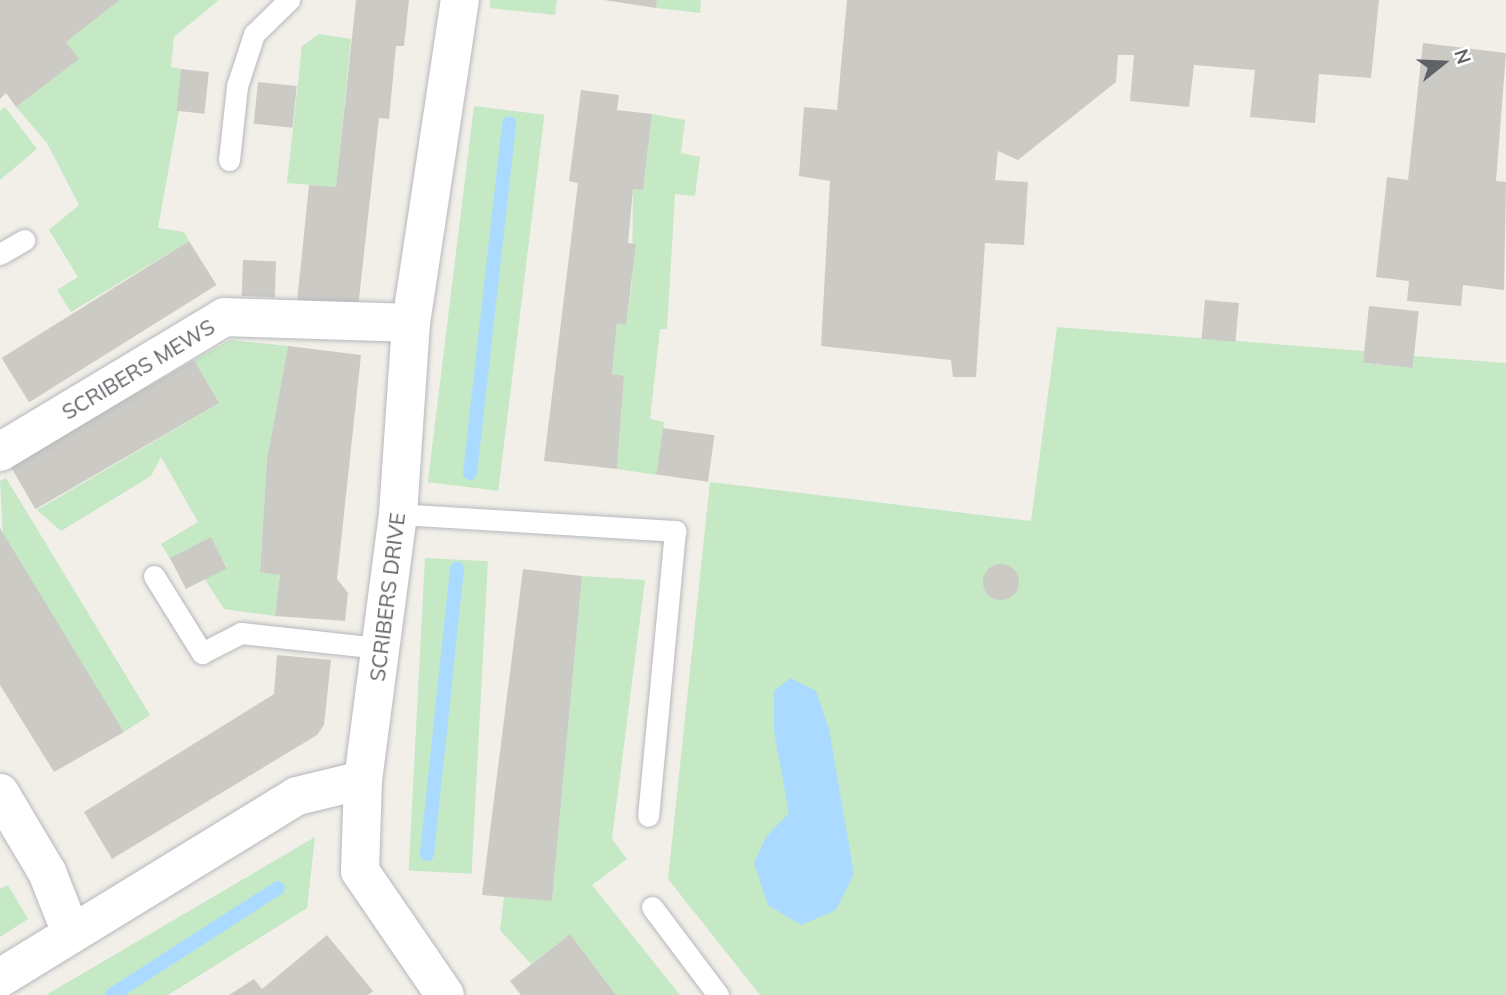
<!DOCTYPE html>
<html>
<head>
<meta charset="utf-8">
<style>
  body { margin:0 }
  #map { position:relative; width:1506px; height:995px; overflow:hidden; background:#f1efe8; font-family:Mulish,sans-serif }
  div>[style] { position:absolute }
  .green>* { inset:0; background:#c5e8c5; transform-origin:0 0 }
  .water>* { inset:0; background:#aadaff }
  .stream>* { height:14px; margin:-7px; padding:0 7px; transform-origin:7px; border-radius:7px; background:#aadaff }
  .building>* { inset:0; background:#cccac5; transform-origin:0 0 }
  .round { border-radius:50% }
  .roads { filter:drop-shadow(0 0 2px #b5b8bc) drop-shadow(0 0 2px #b5b8bc) }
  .lane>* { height:21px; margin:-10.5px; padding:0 10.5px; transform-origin:10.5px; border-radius:10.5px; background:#fff }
  .street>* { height:38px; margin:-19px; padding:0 19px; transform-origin:19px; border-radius:19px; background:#fff }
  span { translate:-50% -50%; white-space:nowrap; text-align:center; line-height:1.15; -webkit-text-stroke:7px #fff; paint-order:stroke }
  .street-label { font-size:21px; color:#5f6368 }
  .north { position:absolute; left:1408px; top:28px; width:70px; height:70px; -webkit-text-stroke:5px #fff; paint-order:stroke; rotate:72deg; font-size:19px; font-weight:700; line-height:28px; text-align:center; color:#5f6368 }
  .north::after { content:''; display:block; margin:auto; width:24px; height:32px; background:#5f6368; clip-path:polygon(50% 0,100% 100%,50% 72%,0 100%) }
</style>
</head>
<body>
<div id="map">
  <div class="green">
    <div style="clip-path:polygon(120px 0,219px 0,174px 37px,171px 67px,181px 69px,179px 111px,158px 228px,184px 232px,189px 241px,71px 312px,57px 290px,78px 277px,49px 230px,79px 205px,47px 143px,16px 107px,79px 59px,66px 42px)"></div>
    <div style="clip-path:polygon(490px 0,557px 0,555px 15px,490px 8px)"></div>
    <div style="clip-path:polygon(657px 0,701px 0,700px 13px,656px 8px)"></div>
    <div style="clip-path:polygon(319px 34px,351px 39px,336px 187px,287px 183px,302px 46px)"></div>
    <div style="left:474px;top:106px;width:71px;height:379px;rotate:7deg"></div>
    <div style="clip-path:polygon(5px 107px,37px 149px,0 180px,0 111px)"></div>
    <div style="clip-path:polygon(652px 114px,685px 120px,681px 153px,700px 157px,695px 196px,675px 194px,667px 329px,660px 329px,650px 419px,664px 422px,658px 475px,617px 469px,624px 377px,612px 374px,617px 323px,626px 324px,632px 283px,633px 189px,643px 190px)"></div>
    <div style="clip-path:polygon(1057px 327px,1364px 351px,1363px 363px,1413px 368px,1414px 356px,1506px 363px,1506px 995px,760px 995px,668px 879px,710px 482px,1031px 521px)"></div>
    <div style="clip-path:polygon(230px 340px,288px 346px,267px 459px,260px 571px,280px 575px,275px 616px,224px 609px,204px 578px,227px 567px,211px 538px,172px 562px,161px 544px,198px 522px,161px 457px,151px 476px,61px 531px,37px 510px,218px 404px,194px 360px)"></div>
    <div style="clip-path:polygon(6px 478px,150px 715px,124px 732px,3px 536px,0 481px)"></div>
    <div style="left:425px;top:558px;width:63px;height:313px;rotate:3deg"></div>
    <div style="clip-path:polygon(582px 576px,645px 580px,612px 839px,627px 859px,592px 885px,680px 995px,616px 995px,570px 934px,531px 964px,500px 930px,504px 897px,552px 901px)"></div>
    <div style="clip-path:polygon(315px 837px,307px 908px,168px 995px,46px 995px)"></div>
    <div style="clip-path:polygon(8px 885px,28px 919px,0 937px,0 889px)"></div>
  </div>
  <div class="water">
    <div style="clip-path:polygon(790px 678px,816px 691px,829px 729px,854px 874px,836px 910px,801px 925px,768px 905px,754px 863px,766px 837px,789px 813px,774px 731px,774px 691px)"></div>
  </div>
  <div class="stream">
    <div style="left:470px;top:473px;width:352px;rotate:-83.6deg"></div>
    <div style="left:427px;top:854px;width:287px;rotate:-84deg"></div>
    <div style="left:112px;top:995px;width:197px;rotate:-32.8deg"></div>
  </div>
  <div class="building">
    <div style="clip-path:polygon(0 0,120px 0,66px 42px,79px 59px,16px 107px,6px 93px,0 99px)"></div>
    <div style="clip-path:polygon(356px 0,409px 0,404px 46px,396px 46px,389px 119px,379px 118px,358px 308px,297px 302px,309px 185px,336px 187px)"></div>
    <div style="clip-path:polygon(604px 0,657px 0,656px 8px)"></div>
    <div style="clip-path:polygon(847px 0,1379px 0,1371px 78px,1319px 74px,1315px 123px,1250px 117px,1255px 70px,1194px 65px,1189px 107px,1130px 101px,1134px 55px,1118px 55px,1116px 82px,1018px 160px,998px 151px,995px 180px,1028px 182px,1024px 245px,985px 243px,976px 377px,953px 377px,951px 360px,821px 346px,830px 181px,799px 176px,804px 107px,837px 110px)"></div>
    <div style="clip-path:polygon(1423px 43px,1506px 53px,1496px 181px,1506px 182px,1504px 290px,1463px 285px,1461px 306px,1407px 301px,1409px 281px,1376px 277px,1387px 177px,1408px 180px)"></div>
    <div style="left:181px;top:69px;width:28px;height:42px;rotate:6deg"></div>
    <div style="left:258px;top:82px;width:39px;height:42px;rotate:6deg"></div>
    <div style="clip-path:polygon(581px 90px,619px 95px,617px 110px,652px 114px,643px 190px,633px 189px,628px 243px,636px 244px,626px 325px,617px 323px,612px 374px,624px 376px,617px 469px,544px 461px,578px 183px,569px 181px)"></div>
    <div style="left:189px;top:241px;width:52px;height:221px;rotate:58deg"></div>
    <div style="left:243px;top:260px;width:33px;height:36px;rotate:2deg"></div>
    <div style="left:1205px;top:300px;width:34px;height:39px;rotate:5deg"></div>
    <div style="left:1369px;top:306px;width:50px;height:57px;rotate:6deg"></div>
    <div style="clip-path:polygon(288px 346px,361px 355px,337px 579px,348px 593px,345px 621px,275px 616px,280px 575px,260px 572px,267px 459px)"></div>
    <div style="left:194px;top:360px;width:50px;height:212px;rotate:60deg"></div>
    <div style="left:663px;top:428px;width:52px;height:47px;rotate:8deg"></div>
    <div style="clip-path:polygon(0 528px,124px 732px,54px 772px,0 685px)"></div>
    <div style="left:211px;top:537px;width:35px;height:46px;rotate:63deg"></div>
    <div class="round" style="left:983px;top:564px;width:36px;height:36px"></div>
    <div style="clip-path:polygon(523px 569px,582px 576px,552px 901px,482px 895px)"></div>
    <div style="clip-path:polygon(277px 655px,331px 660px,324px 725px,317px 735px,112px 859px,84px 812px,274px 694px)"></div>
    <div style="clip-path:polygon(570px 934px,616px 995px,521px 995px,510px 981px)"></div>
    <div style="clip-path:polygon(327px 935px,373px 991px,368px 995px,229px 995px,254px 979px,262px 989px)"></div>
  </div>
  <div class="roads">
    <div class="lane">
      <div style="left:229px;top:160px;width:74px;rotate:-83.8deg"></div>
      <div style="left:237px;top:86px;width:55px;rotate:-71.9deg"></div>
      <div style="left:254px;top:34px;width:49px;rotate:-44.2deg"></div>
      <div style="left:0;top:254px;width:28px;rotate:-30deg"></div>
      <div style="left:398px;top:514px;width:278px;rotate:3.5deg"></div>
      <div style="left:675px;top:531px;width:286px;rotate:95.4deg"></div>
      <div style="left:154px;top:576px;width:91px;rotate:58.1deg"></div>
      <div style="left:202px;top:653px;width:44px;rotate:-27.1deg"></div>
      <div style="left:241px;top:633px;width:140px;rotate:6.2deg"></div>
      <div style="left:652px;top:907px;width:110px;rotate:53.1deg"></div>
    </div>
    <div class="street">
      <div style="left:0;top:452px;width:262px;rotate:-31deg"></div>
      <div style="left:225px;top:317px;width:186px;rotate:1.8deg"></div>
      <div style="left:363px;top:780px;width:91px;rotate:91.9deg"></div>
      <div style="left:360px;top:871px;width:150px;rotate:55.6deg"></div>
      <div style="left:0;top:793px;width:92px;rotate:59.3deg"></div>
      <div style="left:47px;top:872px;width:66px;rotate:68.5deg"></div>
      <div style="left:0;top:978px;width:348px;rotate:-31.5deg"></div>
      <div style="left:297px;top:796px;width:68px;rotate:-13.6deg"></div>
      <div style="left:363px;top:780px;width:268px;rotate:-82.5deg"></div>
      <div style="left:398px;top:514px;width:191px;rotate:-86.1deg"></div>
      <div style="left:411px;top:323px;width:327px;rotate:-81.4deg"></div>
    </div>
  </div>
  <div class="street-label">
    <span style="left:138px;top:369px;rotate:-31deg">SCRIBERS MEWS</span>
    <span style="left:387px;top:597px;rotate:-83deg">SCRIBERS DRIVE</span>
  </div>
  <div class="north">N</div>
</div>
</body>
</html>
